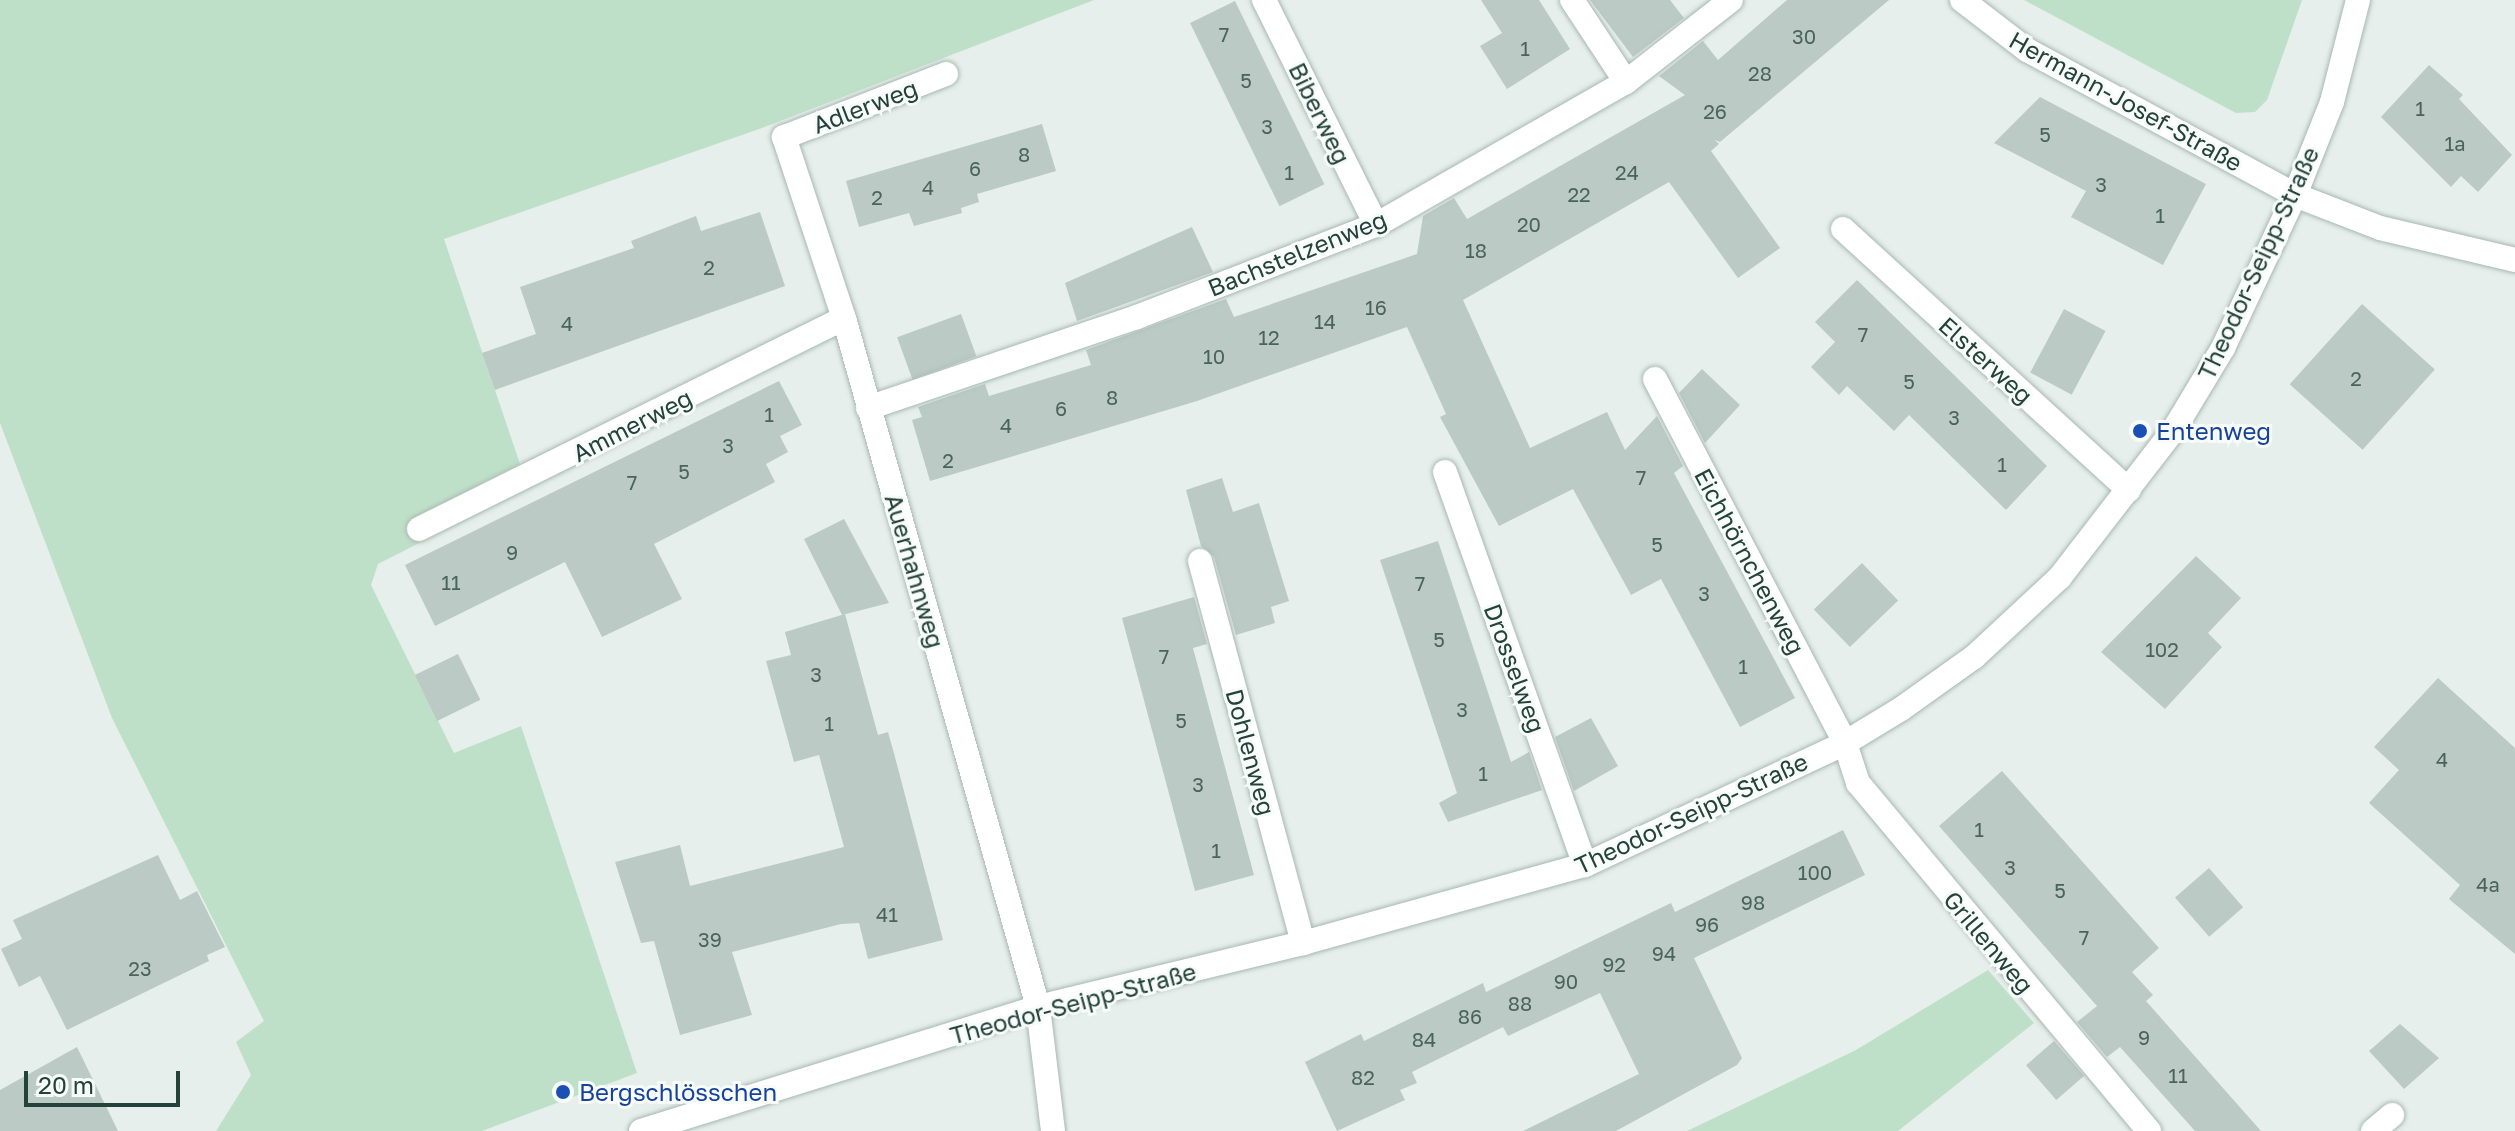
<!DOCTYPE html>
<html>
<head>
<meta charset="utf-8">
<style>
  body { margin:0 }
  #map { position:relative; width:2515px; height:1131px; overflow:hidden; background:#e6efeb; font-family:"Golos Text",sans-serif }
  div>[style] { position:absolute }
  .green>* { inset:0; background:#bfe0c8 }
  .building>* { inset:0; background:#bbcac4; transform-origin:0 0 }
  .roads { filter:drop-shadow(0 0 2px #a8b8b2) drop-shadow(0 0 2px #a8b8b2) }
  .minor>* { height:24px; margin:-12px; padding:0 12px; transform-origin:12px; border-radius:12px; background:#fff }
  .tertiary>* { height:24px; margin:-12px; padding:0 12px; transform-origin:12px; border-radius:12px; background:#fff }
  .dots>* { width:22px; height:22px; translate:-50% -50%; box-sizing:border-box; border:4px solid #f7fbf9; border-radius:50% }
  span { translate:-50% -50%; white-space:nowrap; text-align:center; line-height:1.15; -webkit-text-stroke:6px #f7fbf9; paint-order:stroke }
  .number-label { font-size:20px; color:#4a645c }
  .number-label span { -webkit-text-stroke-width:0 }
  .street-label { font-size:24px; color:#24423a }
  .transit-label { font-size:24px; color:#164399 }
  .left { translate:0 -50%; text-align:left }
  .scale { position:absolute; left:24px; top:1071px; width:156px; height:36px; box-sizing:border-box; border:4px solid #24423a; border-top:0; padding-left:10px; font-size:24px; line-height:28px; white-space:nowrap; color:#24423a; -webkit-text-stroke:6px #f7fbf9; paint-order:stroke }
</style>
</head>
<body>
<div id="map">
  <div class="green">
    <div style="clip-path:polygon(0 0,1094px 0,762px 128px,444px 239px,520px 464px,415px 517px,425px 540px,378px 564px,371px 585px,454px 753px,521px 726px,637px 1073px,482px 1131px,216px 1131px,251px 1075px,236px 1042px,264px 1021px,112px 718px,0 423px)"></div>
    <div style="clip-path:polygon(2024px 0,2302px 0,2267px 100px,2255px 112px,2236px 113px)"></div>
    <div style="clip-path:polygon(1988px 970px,2034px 1023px,1898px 1131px,1687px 1131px,1856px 1050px)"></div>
  </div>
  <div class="building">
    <div style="clip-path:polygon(1481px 0,1539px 0,1570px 49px,1507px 89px,1480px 46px,1502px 33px)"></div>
    <div style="clip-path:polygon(1590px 0,1670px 0,1684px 18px,1633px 57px)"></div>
    <div style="clip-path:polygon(1787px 0,1889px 0,1720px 142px,1715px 140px,1719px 144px,1711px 151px,1780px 248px,1738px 278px,1669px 182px,1463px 300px,1530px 448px,1607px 412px,1625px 450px,1657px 416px,1683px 466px,1674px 473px,1795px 698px,1740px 727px,1661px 579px,1631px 595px,1573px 489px,1499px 526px,1440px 417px,1446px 414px,1407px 327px,1197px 401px,930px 481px,912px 420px,922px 417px,918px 407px,985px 384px,989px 396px,1091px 365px,1086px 350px,1226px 299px,1234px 317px,1417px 254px,1423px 216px,1454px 198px,1467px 219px,1685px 95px,1659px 76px,1703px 41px,1718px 60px)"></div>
    <div style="left:1235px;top:1px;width:204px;height:50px;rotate:64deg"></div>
    <div style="clip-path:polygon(2429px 65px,2463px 95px,2459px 99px,2512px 155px,2478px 192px,2461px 176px,2451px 187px,2381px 117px)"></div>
    <div style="clip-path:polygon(2040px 97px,2206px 184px,2163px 265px,2071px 217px,2086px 191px,1994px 143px)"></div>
    <div style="clip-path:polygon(1042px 124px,1056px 171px,977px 194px,979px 202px,961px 208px,962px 213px,914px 226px,909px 213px,859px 227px,846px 181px)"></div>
    <div style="clip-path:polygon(760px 212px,785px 286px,495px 390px,482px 353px,536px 334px,520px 287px,634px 248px,631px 241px,696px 216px,701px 231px)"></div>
    <div style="clip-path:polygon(1192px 227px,1213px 272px,1077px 321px,1065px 283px)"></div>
    <div style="clip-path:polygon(1857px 280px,2047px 466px,2006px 510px,1909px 415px,1894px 431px,1847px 386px,1839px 395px,1811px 367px,1835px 342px,1815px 322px)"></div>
    <div style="left:2362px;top:304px;width:98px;height:108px;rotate:42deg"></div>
    <div style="left:2064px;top:309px;width:47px;height:72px;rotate:28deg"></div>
    <div style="left:961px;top:314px;width:45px;height:68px;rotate:70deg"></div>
    <div style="clip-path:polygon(1702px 369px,1740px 405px,1705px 443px,1679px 393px)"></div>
    <div style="clip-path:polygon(779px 381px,802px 425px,780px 436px,788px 452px,766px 464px,775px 482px,654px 544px,682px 599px,602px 637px,565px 562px,435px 626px,405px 565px)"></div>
    <div style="clip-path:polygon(1222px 478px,1233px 512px,1259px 503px,1289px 601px,1271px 607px,1275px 623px,1236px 635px,1214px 557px,1201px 546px,1186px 490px)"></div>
    <div style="clip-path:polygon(844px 519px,889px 603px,842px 615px,804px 539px)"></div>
    <div style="clip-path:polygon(1438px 541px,1511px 762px,1529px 752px,1542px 790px,1448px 822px,1439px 803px,1457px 793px,1380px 560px)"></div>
    <div style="clip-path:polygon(2196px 556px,2241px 598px,2208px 633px,2222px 647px,2165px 709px,2101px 652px)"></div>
    <div style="left:1862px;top:563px;width:52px;height:67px;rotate:46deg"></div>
    <div style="clip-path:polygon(1194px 597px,1207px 644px,1193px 648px,1254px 875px,1195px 891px,1122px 618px)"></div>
    <div style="clip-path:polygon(845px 614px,878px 735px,888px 732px,895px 757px,943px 940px,868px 959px,859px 923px,841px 924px,732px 952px,752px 1015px,680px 1035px,654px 941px,641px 943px,615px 862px,680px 845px,690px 886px,844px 847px,819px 755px,794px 762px,766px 661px,791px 655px,785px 632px)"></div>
    <div style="left:458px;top:654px;width:51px;height:48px;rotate:64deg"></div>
    <div style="clip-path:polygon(2438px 678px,2515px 748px,2515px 954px,2449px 899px,2460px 885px,2369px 803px,2399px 770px,2374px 747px)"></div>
    <div style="clip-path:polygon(1591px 718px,1618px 766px,1574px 791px,1555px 737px)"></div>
    <div style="clip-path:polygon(2002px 771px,2159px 948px,2132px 972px,2153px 995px,2146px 1001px,2261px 1131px,2195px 1131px,2120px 1047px,2107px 1057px,2077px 1022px,2097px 1006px,1939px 826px)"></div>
    <div style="clip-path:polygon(1843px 830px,1865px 875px,1694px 958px,1742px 1058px,1737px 1065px,1616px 1131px,1523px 1131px,1639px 1074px,1600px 993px,1508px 1036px,1503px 1027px,1412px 1072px,1417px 1083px,1400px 1090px,1405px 1100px,1337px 1131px,1305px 1062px,1361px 1034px,1364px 1041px,1483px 983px,1486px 992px,1671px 903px,1675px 912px)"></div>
    <div style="clip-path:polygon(158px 855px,180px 900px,197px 891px,225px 947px,207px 955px,209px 961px,67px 1030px,40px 976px,19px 987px,1px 949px,22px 939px,13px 920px)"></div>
    <div style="left:2209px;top:868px;width:52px;height:45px;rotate:49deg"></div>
    <div style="clip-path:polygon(2400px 1024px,2439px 1058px,2404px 1089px,2369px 1051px)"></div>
    <div style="left:2054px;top:1041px;width:46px;height:37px;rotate:49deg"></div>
    <div style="clip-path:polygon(77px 1047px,118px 1131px,0 1131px,0 1090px)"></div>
  </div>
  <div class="roads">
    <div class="minor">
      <div style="left:1264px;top:0;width:251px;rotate:63.5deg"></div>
      <div style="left:1572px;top:0;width:98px;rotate:56.6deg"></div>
      <div style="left:1962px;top:0;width:82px;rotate:37.6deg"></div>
      <div style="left:2027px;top:50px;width:305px;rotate:28.4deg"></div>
      <div style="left:2295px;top:195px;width:91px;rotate:21.2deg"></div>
      <div style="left:2380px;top:228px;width:139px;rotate:13.3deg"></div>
      <div style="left:946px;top:74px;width:174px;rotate:158.7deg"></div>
      <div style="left:784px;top:137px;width:191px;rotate:71.7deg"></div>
      <div style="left:844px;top:318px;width:716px;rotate:74.27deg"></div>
      <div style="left:1038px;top:1007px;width:125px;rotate:83.1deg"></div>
      <div style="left:1843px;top:229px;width:387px;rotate:42.4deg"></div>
      <div style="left:1655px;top:379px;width:411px;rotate:62.4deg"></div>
      <div style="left:1845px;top:743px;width:42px;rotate:72deg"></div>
      <div style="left:1858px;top:783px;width:454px;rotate:50.1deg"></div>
      <div style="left:868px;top:408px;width:284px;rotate:-18.7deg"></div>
      <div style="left:1137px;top:317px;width:256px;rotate:-21.1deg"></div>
      <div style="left:1376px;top:225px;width:288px;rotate:-29.8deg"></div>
      <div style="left:1626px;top:82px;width:133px;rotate:-38deg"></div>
      <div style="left:1445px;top:472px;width:417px;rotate:70.4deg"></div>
      <div style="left:419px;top:529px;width:474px;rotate:-26.4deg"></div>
      <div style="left:1200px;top:561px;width:396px;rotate:74.9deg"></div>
      <div style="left:2373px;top:1131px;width:25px;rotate:-40deg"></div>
    </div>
    <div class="tertiary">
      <div style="left:641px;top:1131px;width:416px;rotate:-17.3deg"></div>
      <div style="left:1038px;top:1007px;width:273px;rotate:-13.6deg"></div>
      <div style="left:1303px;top:943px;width:293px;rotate:-15.5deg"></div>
      <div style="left:1585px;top:865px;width:287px;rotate:-25.1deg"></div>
      <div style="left:1845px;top:743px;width:66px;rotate:-31.3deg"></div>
      <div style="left:1901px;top:709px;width:90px;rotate:-35.5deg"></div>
      <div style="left:1974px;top:657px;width:117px;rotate:-42.9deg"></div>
      <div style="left:2060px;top:577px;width:185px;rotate:-52.3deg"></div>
      <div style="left:2173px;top:431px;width:97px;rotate:-58.9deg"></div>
      <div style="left:2223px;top:348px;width:169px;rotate:-64.8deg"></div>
      <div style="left:2295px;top:195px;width:100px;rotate:-68.3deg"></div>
      <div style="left:2332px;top:102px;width:105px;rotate:-75.7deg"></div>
    </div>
  </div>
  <div class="dots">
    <div style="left:2140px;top:431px;background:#1a4fb4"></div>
    <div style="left:563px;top:1092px;background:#1a4fb4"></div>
  </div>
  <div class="number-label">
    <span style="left:1224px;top:34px">7</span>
    <span style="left:1804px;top:36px">30</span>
    <span style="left:1525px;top:48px">1</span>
    <span style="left:1760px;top:73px">28</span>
    <span style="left:1246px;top:80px">5</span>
    <span style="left:2420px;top:108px">1</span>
    <span style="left:1715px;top:111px">26</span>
    <span style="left:1267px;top:126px">3</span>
    <span style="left:2045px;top:134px">5</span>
    <span style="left:2455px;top:143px">1a</span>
    <span style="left:1024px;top:154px">8</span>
    <span style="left:975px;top:168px">6</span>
    <span style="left:1289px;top:172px">1</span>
    <span style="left:1627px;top:172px">24</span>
    <span style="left:2101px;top:184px">3</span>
    <span style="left:928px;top:187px">4</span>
    <span style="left:1579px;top:194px">22</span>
    <span style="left:877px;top:197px">2</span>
    <span style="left:2160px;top:215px">1</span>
    <span style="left:1529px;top:224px">20</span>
    <span style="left:1476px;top:250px">18</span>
    <span style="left:709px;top:267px">2</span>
    <span style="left:1376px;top:307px">16</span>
    <span style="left:1325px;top:321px">14</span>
    <span style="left:567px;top:323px">4</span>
    <span style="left:1863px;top:334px">7</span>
    <span style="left:1269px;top:337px">12</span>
    <span style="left:1214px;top:356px">10</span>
    <span style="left:2356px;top:378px">2</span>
    <span style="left:1909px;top:381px">5</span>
    <span style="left:1112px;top:397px">8</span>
    <span style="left:1061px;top:408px">6</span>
    <span style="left:769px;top:414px">1</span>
    <span style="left:1954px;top:417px">3</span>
    <span style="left:1006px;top:425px">4</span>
    <span style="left:728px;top:445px">3</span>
    <span style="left:948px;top:460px">2</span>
    <span style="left:2002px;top:464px">1</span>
    <span style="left:684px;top:471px">5</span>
    <span style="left:1641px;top:477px">7</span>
    <span style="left:632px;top:482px">7</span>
    <span style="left:1657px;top:544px">5</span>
    <span style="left:512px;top:552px">9</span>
    <span style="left:451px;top:582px">11</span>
    <span style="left:1420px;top:583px">7</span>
    <span style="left:1704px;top:593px">3</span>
    <span style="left:1439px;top:639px">5</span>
    <span style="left:2162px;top:649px">102</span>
    <span style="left:1164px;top:656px">7</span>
    <span style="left:1743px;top:666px">1</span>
    <span style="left:816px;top:674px">3</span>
    <span style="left:1462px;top:709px">3</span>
    <span style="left:1181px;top:720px">5</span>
    <span style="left:829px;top:723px">1</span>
    <span style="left:2442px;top:759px">4</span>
    <span style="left:1483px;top:773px">1</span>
    <span style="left:1198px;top:784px">3</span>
    <span style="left:1979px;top:829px">1</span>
    <span style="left:1216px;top:850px">1</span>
    <span style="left:2010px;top:867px">3</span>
    <span style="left:1815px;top:872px">100</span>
    <span style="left:2488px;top:884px">4a</span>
    <span style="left:2060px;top:890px">5</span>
    <span style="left:1753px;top:902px">98</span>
    <span style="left:887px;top:914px">41</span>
    <span style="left:1707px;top:924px">96</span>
    <span style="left:2084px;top:937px">7</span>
    <span style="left:710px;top:939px">39</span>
    <span style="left:1664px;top:953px">94</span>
    <span style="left:1614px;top:964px">92</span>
    <span style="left:140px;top:968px">23</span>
    <span style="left:1566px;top:981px">90</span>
    <span style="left:1520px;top:1003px">88</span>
    <span style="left:1470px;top:1016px">86</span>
    <span style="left:2144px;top:1037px">9</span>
    <span style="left:1424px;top:1039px">84</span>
    <span style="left:2178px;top:1075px">11</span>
    <span style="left:1363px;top:1077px">82</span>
  </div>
  <div class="street-label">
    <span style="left:2126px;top:101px;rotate:29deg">Hermann-Josef-Straße</span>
    <span style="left:865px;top:106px;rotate:-21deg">Adlerweg</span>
    <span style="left:1320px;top:113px;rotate:64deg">Biberweg</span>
    <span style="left:1297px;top:253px;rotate:-22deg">Bachstelzenweg</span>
    <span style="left:2258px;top:263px;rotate:-65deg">Theodor-Seipp-Straße</span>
    <span style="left:1986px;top:360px;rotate:42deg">Elsterweg</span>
    <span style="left:632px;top:425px;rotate:-27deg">Ammerweg</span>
    <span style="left:1750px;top:561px;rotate:62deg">Eichhörnchenweg</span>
    <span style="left:915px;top:571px;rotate:74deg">Auerhahnweg</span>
    <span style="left:1515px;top:668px;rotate:70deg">Drosselweg</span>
    <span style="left:1251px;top:752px;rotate:75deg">Dohlenweg</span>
    <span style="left:1691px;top:813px;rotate:-25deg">Theodor-Seipp-Straße</span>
    <span style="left:1989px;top:942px;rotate:50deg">Grillenweg</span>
    <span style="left:1073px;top:1003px;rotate:-15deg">Theodor-Seipp-Straße</span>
  </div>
  <div class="transit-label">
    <span class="left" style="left:2156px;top:431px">Entenweg</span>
    <span class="left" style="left:579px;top:1092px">Bergschlösschen</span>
  </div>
  <div class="scale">20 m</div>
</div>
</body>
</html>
